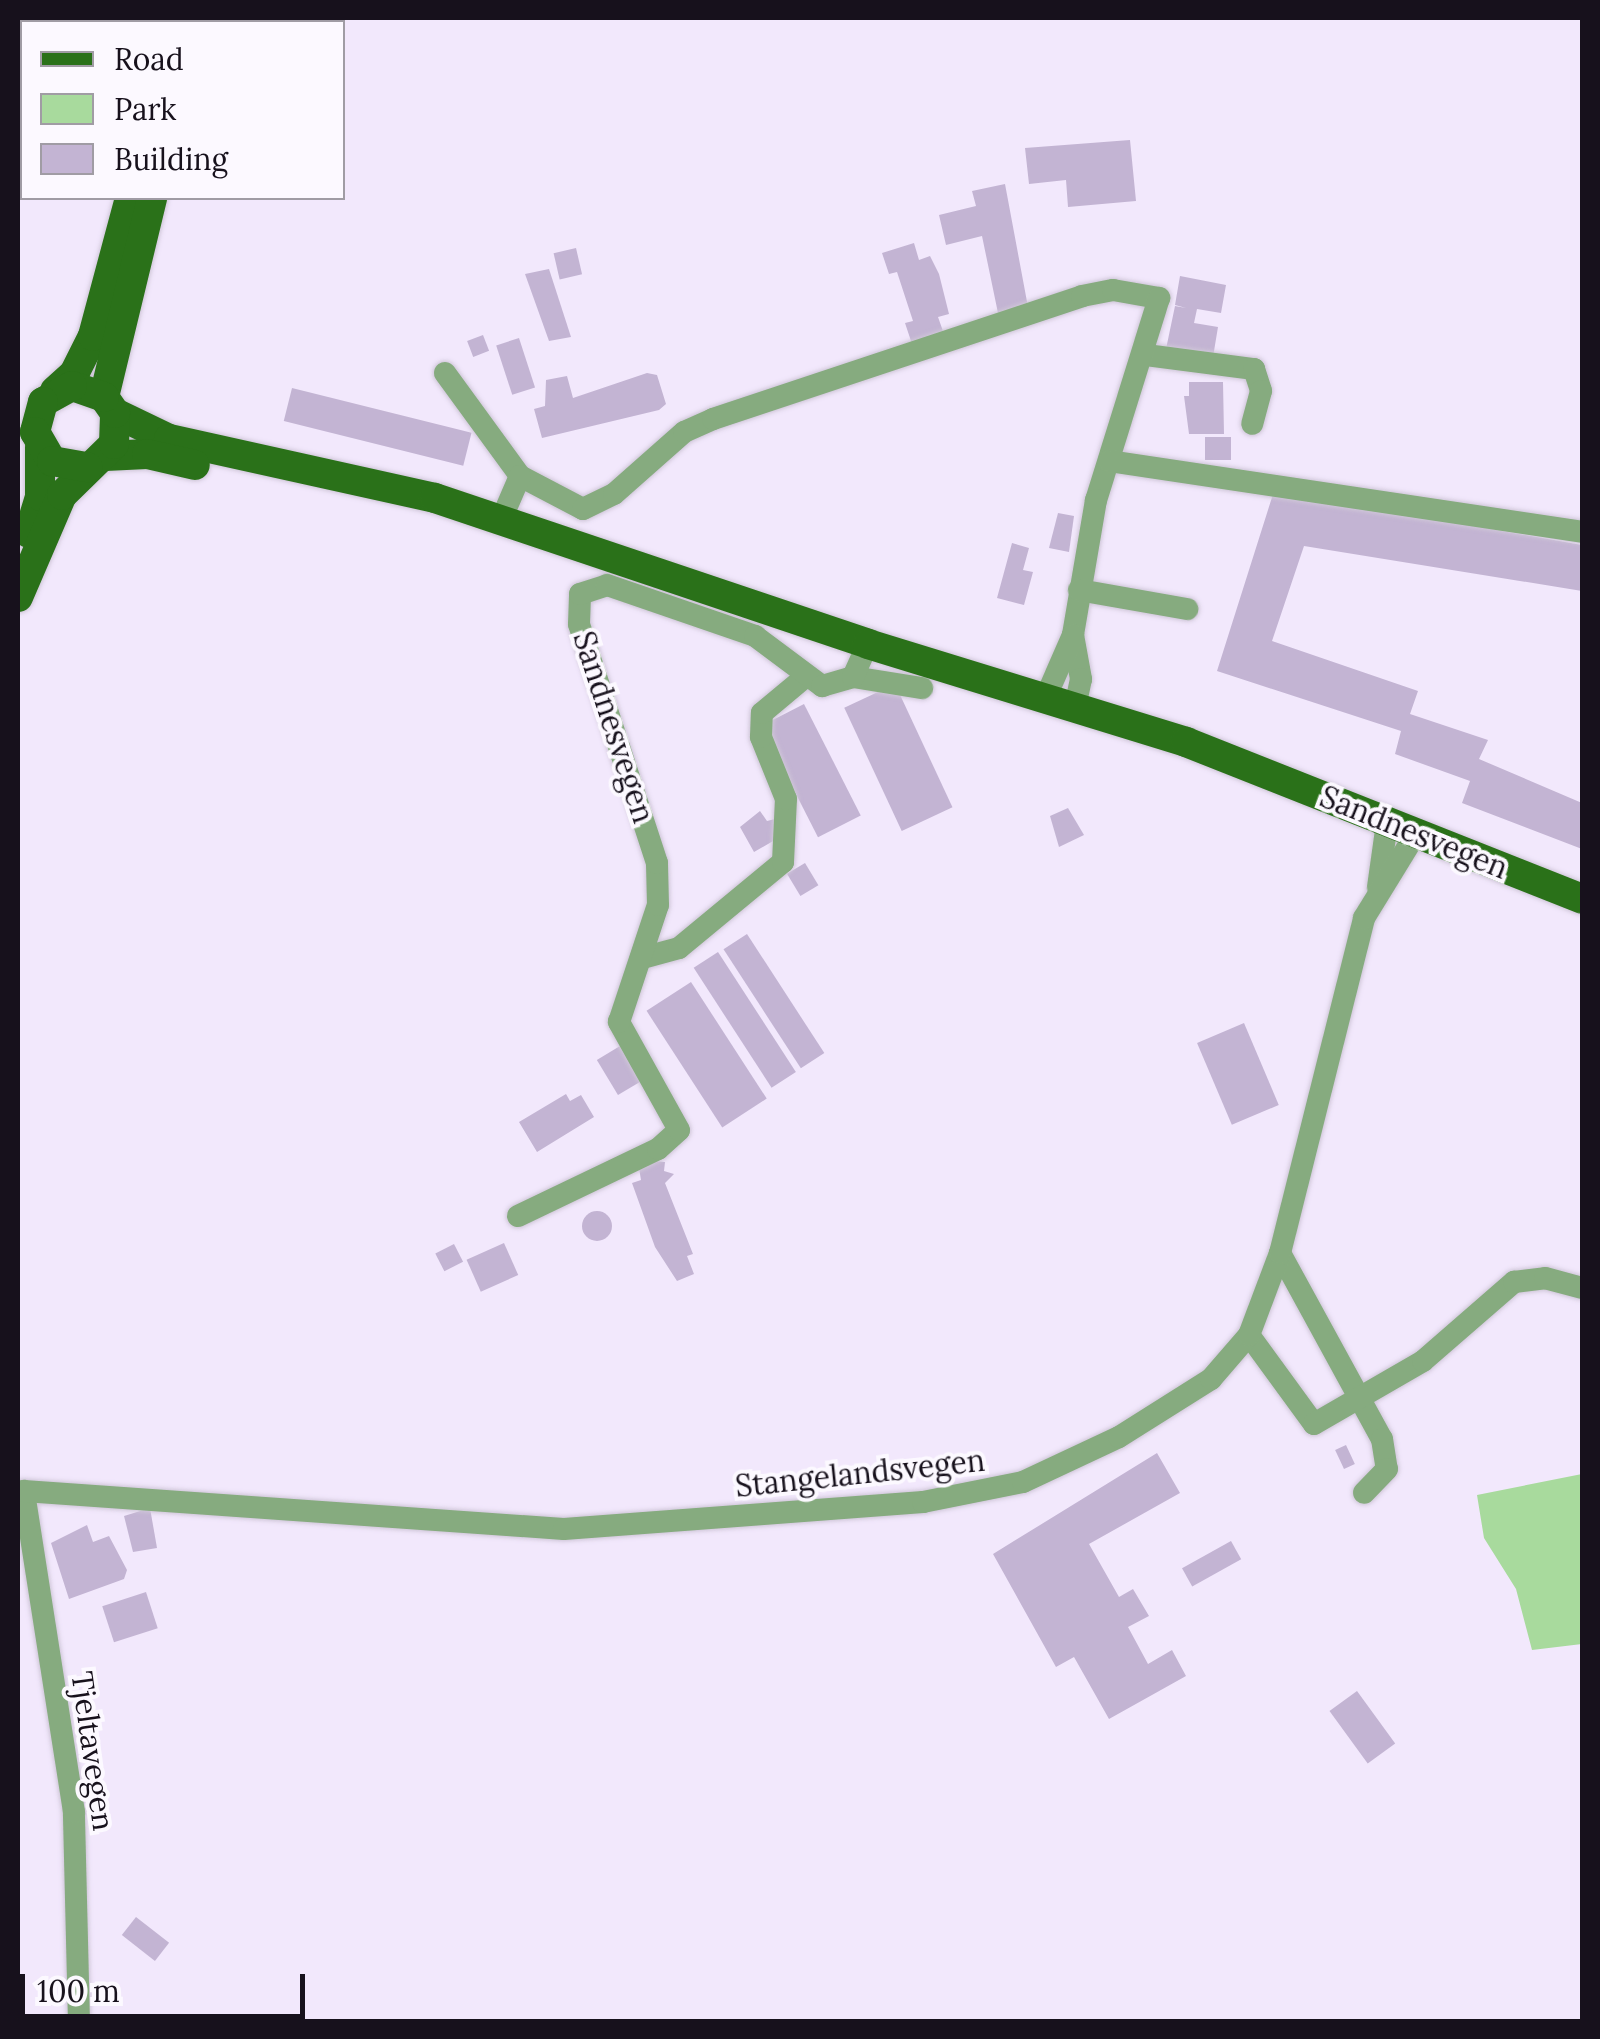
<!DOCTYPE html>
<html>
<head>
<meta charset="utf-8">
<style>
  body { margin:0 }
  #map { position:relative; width:1600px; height:2039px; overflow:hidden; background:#f2e8fc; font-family:Lora,serif }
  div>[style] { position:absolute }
  .green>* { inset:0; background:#a8da9d }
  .building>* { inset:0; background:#c3b4d3; transform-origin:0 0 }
  .round { border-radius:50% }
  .roads { filter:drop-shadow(0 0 2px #cfc6d8) drop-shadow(0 0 2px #cfc6d8) }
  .minor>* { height:22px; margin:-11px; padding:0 11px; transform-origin:11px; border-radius:11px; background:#86ab7f }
  .major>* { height:30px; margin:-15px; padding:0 15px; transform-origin:15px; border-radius:15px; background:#2a7119 }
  span { translate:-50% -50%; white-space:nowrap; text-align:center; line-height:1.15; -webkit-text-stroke:8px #fcf9ff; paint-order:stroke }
  .street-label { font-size:30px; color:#17111c }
  .frame { position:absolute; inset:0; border:20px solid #17111c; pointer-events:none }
  .legend { position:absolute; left:20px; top:20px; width:325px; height:180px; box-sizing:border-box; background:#fcf9ff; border:2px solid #a09ca4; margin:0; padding:12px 18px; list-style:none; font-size:30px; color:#17111c }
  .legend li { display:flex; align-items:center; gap:20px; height:50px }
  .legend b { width:50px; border:2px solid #a09ca4 }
  .scale { position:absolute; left:20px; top:1974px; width:285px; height:45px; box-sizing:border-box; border:5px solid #17111c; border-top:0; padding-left:12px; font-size:30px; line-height:35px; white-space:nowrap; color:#17111c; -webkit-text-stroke:8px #fcf9ff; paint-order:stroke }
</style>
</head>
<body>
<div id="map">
  <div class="green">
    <div style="clip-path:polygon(1582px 1474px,1582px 1644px,1532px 1650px,1516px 1589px,1484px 1538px,1477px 1495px)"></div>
  </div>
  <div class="building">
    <div style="clip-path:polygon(1130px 140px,1136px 201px,1068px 207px,1066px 180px,1029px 184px,1025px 148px)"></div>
    <div style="clip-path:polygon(1005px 184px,1028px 307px,998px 313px,982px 236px,946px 245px,939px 215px,976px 206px,972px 191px)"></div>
    <div style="clip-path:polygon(914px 243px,919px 260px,930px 256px,939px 274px,949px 314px,938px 317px,944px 334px,912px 344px,905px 323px,913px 321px,897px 272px,889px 274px,882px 253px)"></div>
    <div style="left:576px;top:248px;width:27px;height:23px;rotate:77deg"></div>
    <div style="clip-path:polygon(549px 269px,571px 337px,549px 341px,525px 274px)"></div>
    <div style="clip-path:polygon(1180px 276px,1226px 285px,1221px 313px,1197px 309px,1194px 323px,1218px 327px,1213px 357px,1166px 349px,1175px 306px,1186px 308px,1175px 305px)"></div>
    <div style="left:483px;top:335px;width:17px;height:17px;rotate:69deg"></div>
    <div style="left:519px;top:338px;width:52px;height:24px;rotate:72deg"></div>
    <div style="clip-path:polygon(647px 373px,657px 375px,666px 404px,659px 410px,542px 438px,534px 409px,545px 406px,546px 380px,567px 376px,573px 398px)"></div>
    <div style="clip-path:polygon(1189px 382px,1223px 382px,1224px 434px,1189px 434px,1184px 396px,1189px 396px)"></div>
    <div style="left:292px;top:388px;width:185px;height:34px;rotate:14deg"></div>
    <div style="left:1205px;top:437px;width:26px;height:23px"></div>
    <div style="clip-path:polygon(1274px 491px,1582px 545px,1582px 591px,1304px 546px,1272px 641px,1418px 691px,1410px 714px,1488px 740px,1479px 759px,1582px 803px,1582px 849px,1462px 803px,1470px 781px,1395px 754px,1401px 731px,1217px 671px)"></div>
    <div style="clip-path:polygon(1058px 513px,1074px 516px,1069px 552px,1049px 548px)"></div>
    <div style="clip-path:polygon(1012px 543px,1029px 548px,1023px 570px,1033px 572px,1024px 605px,997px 598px)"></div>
    <div style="left:895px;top:684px;width:136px;height:56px;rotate:65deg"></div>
    <div style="left:804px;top:704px;width:125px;height:48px;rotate:63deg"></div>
    <div style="clip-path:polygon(1068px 808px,1084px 835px,1059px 847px,1050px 816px)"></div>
    <div style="clip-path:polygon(760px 811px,767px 821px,775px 819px,780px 837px,754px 852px,740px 827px)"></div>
    <div style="left:805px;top:863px;width:26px;height:21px;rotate:59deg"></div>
    <div style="left:747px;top:934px;width:142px;height:28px;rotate:57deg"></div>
    <div style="left:718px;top:952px;width:143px;height:29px;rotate:57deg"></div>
    <div style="left:691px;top:982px;width:139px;height:53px;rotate:57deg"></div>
    <div style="left:1244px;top:1023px;width:89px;height:51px;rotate:67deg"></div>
    <div style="left:620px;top:1046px;width:41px;height:27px;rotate:59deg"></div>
    <div style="clip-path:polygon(566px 1094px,570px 1101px,581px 1095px,594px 1117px,537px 1152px,519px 1122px)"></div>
    <div style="clip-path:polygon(654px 1161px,665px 1162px,664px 1171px,674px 1174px,665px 1183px,693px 1254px,687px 1256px,694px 1274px,677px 1281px,655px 1247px,632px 1183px,641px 1180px,639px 1168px)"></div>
    <div class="round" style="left:582px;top:1211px;width:30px;height:30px"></div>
    <div style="left:504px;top:1243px;width:35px;height:41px;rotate:66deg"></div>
    <div style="left:454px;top:1244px;width:20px;height:21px;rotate:63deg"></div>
    <div style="left:1346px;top:1445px;width:21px;height:12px;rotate:65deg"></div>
    <div style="clip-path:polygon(1157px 1453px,1180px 1493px,1089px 1544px,1119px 1597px,1133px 1589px,1149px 1616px,1128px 1627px,1148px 1664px,1172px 1650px,1186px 1676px,1109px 1719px,1074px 1657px,1056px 1667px,993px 1554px)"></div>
    <div style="clip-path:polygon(150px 1508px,157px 1548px,133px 1552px,124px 1516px)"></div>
    <div style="clip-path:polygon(87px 1525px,93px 1542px,109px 1536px,127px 1570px,124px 1579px,69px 1599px,51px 1543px)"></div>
    <div style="left:1231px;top:1541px;width:21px;height:56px;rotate:61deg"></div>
    <div style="left:146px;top:1592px;width:38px;height:46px;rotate:72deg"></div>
    <div style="left:1357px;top:1691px;width:65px;height:34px;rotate:54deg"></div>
    <div style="left:136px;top:1917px;width:42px;height:23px;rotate:38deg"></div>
  </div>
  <div class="roads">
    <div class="minor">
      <div style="left:1146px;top:355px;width:109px;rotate:7.4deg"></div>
      <div style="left:1254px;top:369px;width:23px;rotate:72deg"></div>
      <div style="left:1261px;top:391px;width:34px;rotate:105deg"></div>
      <div style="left:445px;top:373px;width:127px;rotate:53.9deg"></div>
      <div style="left:520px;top:476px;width:71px;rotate:27.6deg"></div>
      <div style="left:583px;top:509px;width:34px;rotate:-26deg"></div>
      <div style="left:614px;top:494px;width:94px;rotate:-41.5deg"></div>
      <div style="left:684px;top:432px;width:32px;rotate:-24deg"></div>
      <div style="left:713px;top:419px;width:389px;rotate:-18.4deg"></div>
      <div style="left:1082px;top:296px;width:32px;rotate:-11deg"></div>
      <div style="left:1113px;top:290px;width:47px;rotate:9.9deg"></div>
      <div style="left:1159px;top:298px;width:212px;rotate:107.3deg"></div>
      <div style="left:1096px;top:500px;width:137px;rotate:99.7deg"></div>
      <div style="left:1073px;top:635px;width:45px;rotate:79.7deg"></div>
      <div style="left:1081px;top:679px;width:30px;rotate:102deg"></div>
      <div style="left:1109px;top:461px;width:478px;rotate:8.5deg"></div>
      <div style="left:501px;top:520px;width:48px;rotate:-66.6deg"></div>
      <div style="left:1079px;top:590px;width:110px;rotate:10deg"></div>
      <div style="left:853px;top:677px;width:70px;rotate:9.1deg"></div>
      <div style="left:1045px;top:699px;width:70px;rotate:-66.4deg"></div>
      <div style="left:1378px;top:887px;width:65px;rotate:-82deg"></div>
      <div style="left:642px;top:958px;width:38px;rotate:-15deg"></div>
      <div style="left:679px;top:948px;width:135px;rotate:-39.6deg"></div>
      <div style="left:783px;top:862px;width:63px;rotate:-87.3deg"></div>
      <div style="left:786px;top:799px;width:67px;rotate:-112deg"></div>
      <div style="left:761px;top:737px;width:24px;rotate:-88deg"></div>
      <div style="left:762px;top:713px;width:56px;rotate:-39.9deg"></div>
      <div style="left:518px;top:1216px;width:155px;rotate:-25.6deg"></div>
      <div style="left:658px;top:1149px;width:28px;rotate:-42deg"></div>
      <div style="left:679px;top:1130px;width:124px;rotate:-119.1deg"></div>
      <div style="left:619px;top:1022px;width:123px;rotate:-71.6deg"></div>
      <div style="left:658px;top:905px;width:42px;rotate:-91.4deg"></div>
      <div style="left:657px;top:863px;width:251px;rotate:-108.1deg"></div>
      <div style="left:579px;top:624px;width:30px;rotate:-88deg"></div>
      <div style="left:580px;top:594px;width:28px;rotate:-18deg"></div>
      <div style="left:607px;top:585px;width:157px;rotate:19deg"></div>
      <div style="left:755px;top:636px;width:84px;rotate:36.7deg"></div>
      <div style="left:822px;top:686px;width:32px;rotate:-16deg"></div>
      <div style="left:853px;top:677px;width:36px;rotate:-66deg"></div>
      <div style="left:1280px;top:1253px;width:212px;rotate:61.3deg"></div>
      <div style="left:1382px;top:1439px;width:30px;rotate:81deg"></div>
      <div style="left:1387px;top:1469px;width:33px;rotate:134deg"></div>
      <div style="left:1249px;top:1335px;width:110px;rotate:53.9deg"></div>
      <div style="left:1314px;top:1424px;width:126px;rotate:-30deg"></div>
      <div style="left:1423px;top:1361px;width:121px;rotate:-41deg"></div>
      <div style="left:1514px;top:1282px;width:31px;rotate:-7deg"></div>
      <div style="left:1545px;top:1278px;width:38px;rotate:15deg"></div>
      <div style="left:79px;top:2022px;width:210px;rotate:-91.4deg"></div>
      <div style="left:74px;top:1812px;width:325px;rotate:-98.9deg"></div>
      <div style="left:24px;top:1491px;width:541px;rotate:4.03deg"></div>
      <div style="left:564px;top:1529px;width:360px;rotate:-4.3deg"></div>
      <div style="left:923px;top:1502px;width:102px;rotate:-11.3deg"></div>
      <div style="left:1023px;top:1482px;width:106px;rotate:-25.1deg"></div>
      <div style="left:1119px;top:1437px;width:109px;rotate:-32.2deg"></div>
      <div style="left:1211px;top:1379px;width:58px;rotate:-49.2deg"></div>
      <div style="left:1249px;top:1335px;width:88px;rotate:-69.3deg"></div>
      <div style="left:1280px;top:1253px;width:345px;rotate:-75.9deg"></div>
      <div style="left:1364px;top:918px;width:97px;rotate:-58.4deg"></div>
    </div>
    <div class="major">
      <div style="left:169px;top:22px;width:4px;rotate:-76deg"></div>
      <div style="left:55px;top:391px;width:25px;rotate:-42deg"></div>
      <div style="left:74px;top:374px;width:42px;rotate:-63.4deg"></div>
      <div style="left:93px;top:336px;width:143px;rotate:-75deg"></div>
      <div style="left:104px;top:397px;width:205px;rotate:-76.4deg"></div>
      <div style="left:115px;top:413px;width:60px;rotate:25.7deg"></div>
      <div style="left:169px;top:439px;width:272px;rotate:12.5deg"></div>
      <div style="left:435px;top:498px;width:457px;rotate:18.6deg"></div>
      <div style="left:868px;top:644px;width:333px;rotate:17.1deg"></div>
      <div style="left:1186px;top:742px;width:426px;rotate:21.6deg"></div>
      <div style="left:105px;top:456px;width:42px;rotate:-2.7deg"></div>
      <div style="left:147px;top:454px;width:49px;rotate:12.9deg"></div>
      <div style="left:29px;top:533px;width:39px;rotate:-73deg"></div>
      <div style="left:40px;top:496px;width:49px;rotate:-90deg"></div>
      <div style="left:18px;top:597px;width:111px;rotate:-66.7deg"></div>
      <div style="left:62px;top:495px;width:73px;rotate:-44.4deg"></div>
      <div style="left:114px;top:444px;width:31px;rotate:-88deg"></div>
      <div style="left:115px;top:413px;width:19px;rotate:-125deg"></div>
      <div style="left:104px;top:397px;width:34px;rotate:-161deg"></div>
      <div style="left:72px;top:386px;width:33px;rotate:151deg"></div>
      <div style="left:43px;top:402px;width:31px;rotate:105deg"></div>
      <div style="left:35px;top:432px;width:34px;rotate:60deg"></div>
      <div style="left:52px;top:461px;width:36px;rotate:10deg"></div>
    </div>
  </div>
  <div class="street-label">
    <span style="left:614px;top:727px;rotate:72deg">Sandnesvegen</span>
    <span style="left:1414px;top:832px;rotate:22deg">Sandnesvegen</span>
    <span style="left:860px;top:1473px;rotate:-6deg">Stangelandsvegen</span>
    <span style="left:93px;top:1751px;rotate:82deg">Tjeltavegen</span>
  </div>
  <div class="frame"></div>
  <ul class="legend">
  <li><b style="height:12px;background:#2a7119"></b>Road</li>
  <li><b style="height:28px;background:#a8da9d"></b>Park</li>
  <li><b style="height:28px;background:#c3b4d3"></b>Building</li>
  </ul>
  <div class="scale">100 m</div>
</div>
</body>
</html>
